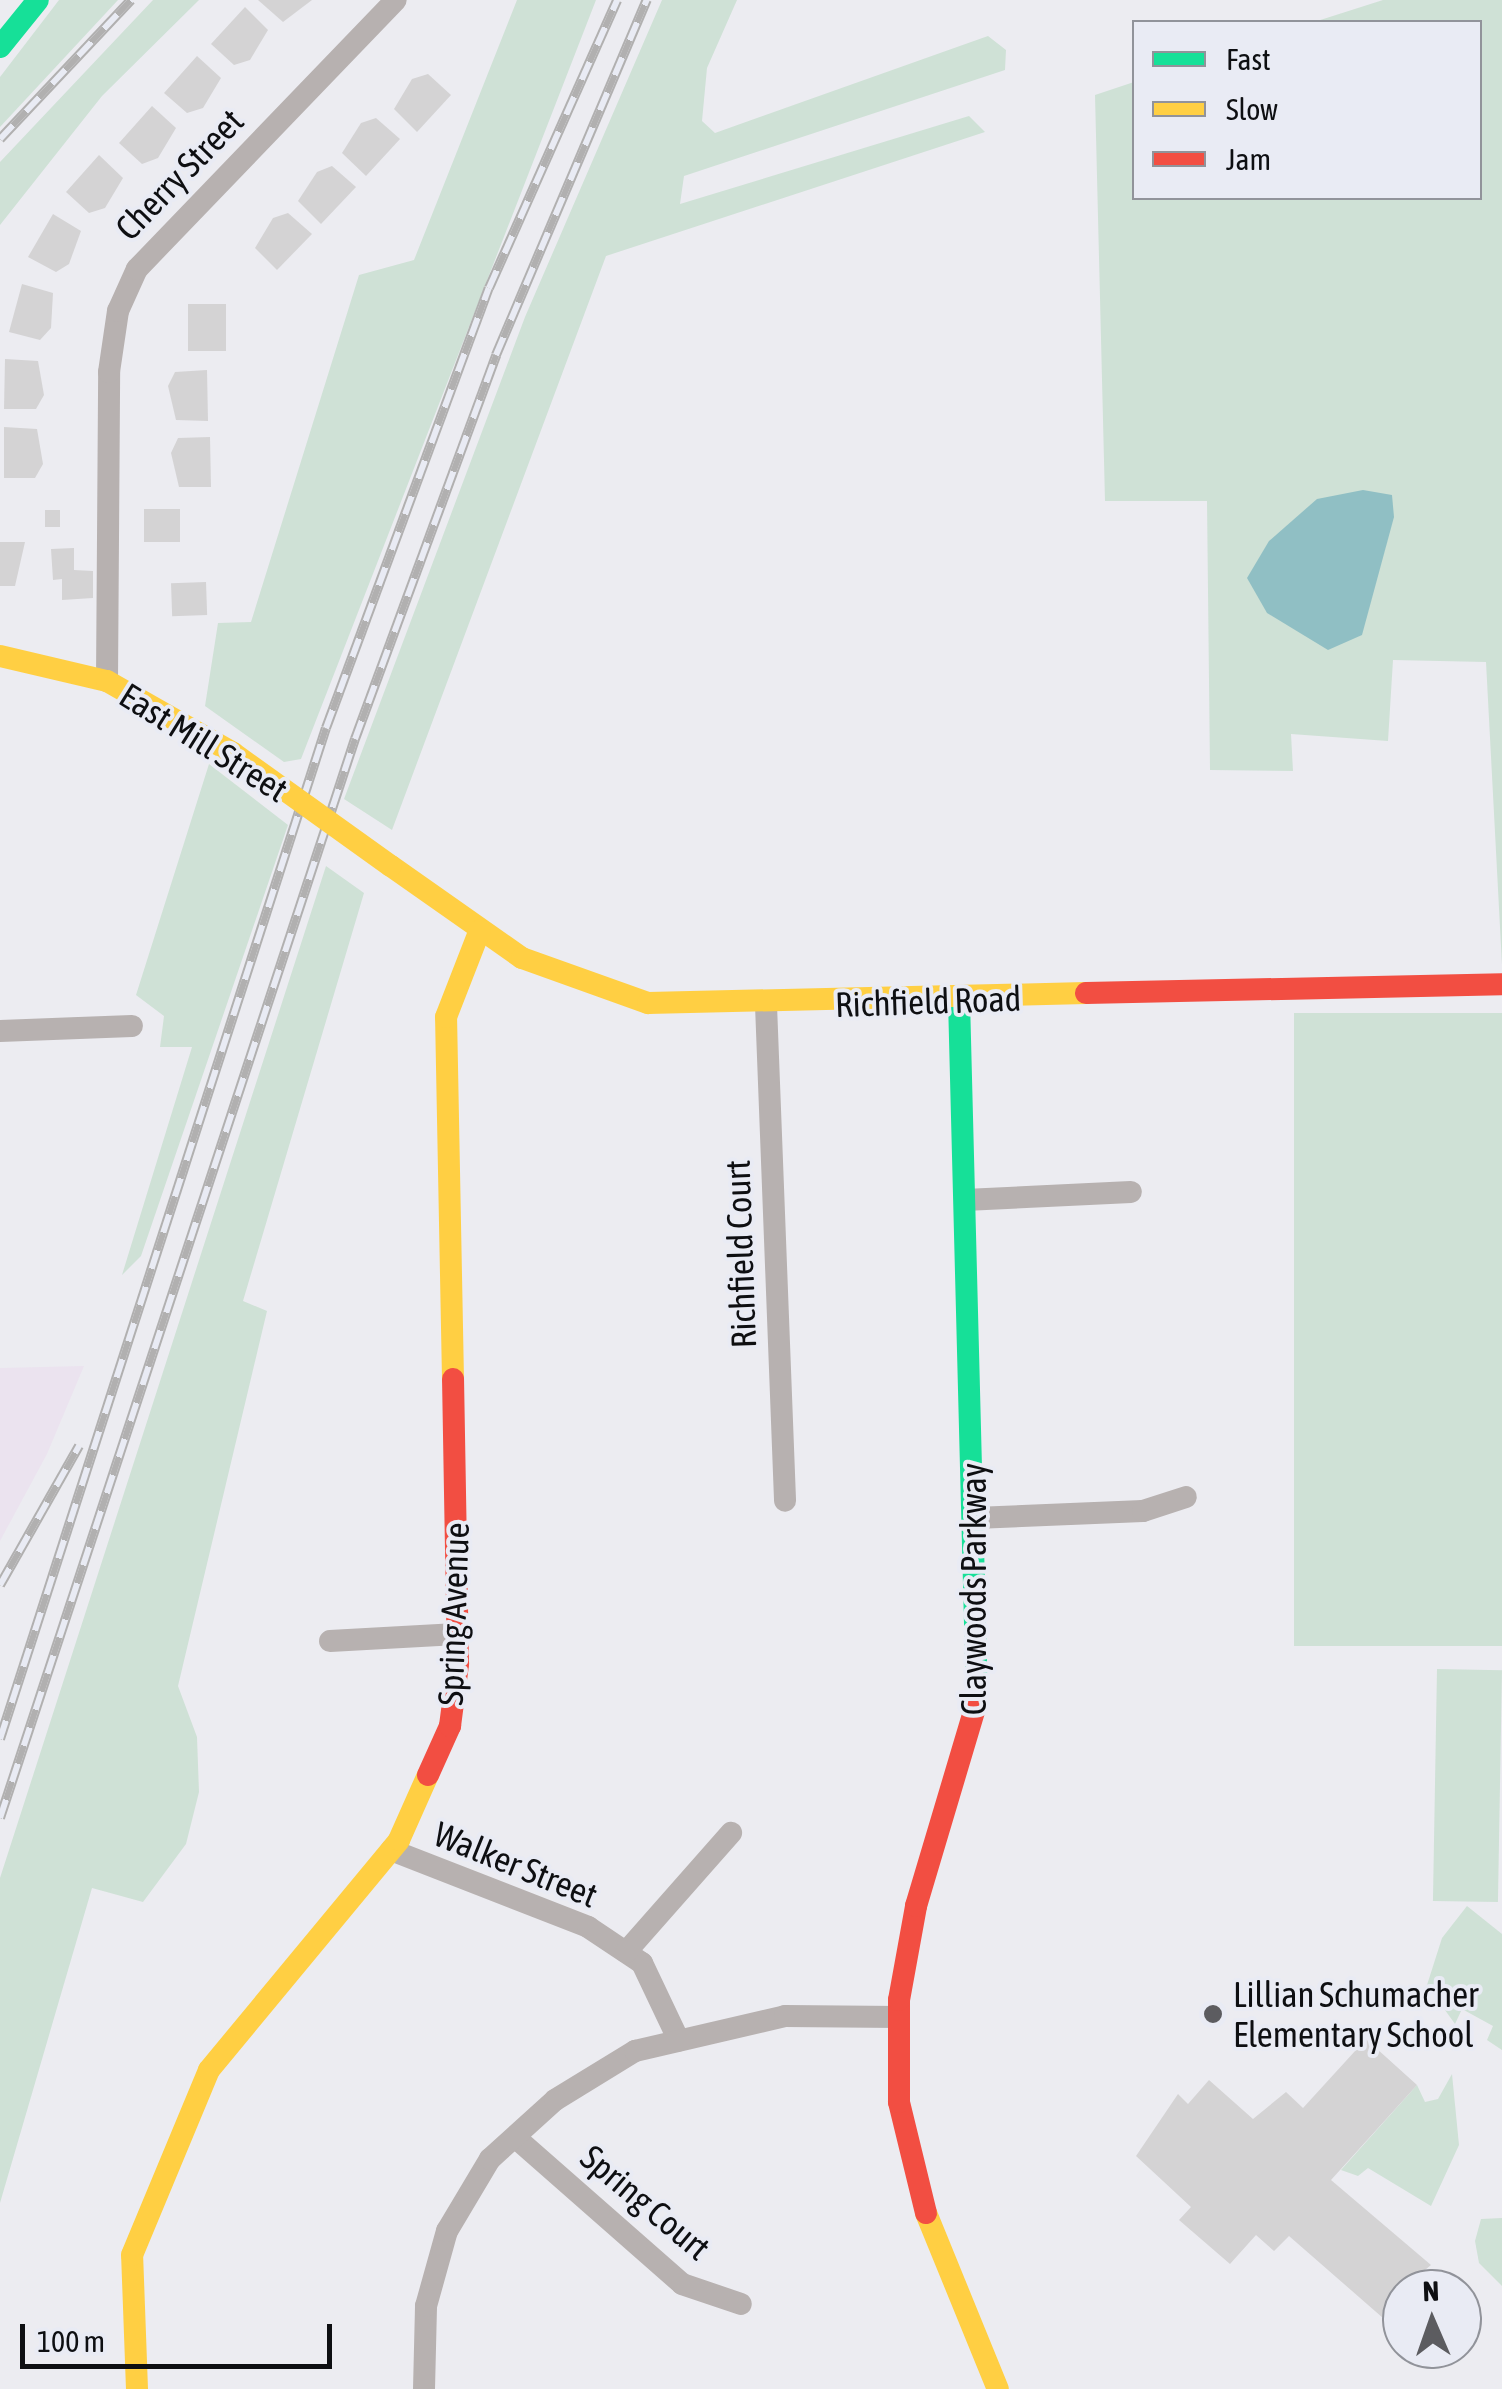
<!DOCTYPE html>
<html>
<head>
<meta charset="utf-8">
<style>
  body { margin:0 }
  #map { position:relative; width:1502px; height:2389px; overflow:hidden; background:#ececf1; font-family:"Asap Condensed",sans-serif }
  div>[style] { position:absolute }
  .commercial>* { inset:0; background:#ebe3ef }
  .green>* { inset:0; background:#cfe1d6; transform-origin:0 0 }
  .water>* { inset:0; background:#90bfc4 }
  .building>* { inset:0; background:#d4d3d4; transform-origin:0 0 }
  .street>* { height:22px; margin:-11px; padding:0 11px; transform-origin:11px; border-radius:11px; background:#b7b1b0 }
  .fast>* { height:22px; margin:-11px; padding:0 11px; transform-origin:11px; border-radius:11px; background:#16e098 }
  .slow>* { height:22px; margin:-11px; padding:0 11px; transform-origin:11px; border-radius:11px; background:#ffcf43 }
  .jam>* { height:22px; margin:-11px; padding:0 11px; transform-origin:11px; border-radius:11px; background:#f24e42 }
  .rail>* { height:10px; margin-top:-5px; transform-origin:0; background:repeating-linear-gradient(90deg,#e9ebf4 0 19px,#b1b0b0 0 38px); box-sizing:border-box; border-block:2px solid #b1b0b0 }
  .slow-bridge>* { height:22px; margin:-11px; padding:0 11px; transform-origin:11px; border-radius:11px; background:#ffcf43 }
  .dots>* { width:28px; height:28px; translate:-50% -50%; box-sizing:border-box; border:5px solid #e9ebf4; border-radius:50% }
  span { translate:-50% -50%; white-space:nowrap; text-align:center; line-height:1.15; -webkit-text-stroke:8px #e9ebf4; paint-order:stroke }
  .street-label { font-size:35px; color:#0e0f12 }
  .poi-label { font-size:35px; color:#0e0f12 }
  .left { translate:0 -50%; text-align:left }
  .legend { position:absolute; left:1132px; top:20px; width:350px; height:180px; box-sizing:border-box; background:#e9ebf4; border:2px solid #91939a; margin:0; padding:12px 18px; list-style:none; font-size:30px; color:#0e0f12 }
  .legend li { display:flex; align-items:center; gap:20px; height:50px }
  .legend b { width:50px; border:2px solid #91939a }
  .north { position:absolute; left:1382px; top:2269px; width:100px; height:100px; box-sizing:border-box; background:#e9ebf4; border:2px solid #91939a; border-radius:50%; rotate:358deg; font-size:28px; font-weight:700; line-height:40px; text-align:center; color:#0e0f12 }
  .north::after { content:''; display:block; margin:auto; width:35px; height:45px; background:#5c5c60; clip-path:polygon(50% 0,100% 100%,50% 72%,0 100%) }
  .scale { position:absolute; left:20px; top:2324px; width:312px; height:45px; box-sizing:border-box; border:5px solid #0e0f12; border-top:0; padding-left:12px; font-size:30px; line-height:35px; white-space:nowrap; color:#0e0f12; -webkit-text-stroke:8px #e9ebf4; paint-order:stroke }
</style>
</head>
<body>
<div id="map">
  <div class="commercial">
    <div style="clip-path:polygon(84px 1366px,47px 1454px,0 1541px,0 1368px)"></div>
  </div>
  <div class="green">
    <div style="clip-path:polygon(59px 0,118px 0,0 127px,0 77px)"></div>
    <div style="clip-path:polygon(153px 0,199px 0,102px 96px,0 225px,0 162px)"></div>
    <div style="clip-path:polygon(517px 0,596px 0,301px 759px,284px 762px,205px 706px,218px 623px,251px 622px,359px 275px,414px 260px)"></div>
    <div style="clip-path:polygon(662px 0,737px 0,707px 68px,702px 121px,715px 133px,988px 36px,1006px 50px,1005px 70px,684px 176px,680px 204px,969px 116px,985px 132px,606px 256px,392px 830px,344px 799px,525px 317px)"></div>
    <div style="clip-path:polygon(1383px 0,1502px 0,1502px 965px,1486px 662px,1393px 660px,1388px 741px,1291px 734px,1293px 771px,1210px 770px,1207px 501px,1105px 501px,1095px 95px,1134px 82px,1134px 198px,1480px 198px,1480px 22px,1314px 22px)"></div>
    <div style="clip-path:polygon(209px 764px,288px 825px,141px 1256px,122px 1275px,192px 1047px,160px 1047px,164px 1016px,136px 995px)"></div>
    <div style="clip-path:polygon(326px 866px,364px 893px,243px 1301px,267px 1311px,178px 1686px,197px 1737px,199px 1792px,186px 1844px,143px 1902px,92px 1888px,0 2203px,0 1878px)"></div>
    <div style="left:1502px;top:1013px;width:633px;height:208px;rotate:90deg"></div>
    <div style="left:1437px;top:1669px;width:65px;height:232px;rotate:1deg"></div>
    <div style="clip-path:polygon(1467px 1906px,1502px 1934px,1502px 2050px,1487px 2040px,1493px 2026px,1462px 2009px,1455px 2024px,1427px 1985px,1442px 1938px)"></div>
    <div style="clip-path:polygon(1452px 2074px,1459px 2145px,1431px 2206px,1368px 2168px,1358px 2176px,1341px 2170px,1417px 2085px,1425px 2102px,1438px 2099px)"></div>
    <div style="clip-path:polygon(1502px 2218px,1502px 2286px,1479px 2263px,1475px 2241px,1481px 2219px)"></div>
  </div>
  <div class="water">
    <div style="clip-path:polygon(1363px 490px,1392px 495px,1394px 517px,1362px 635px,1328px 650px,1267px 613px,1247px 578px,1269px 541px,1317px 499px)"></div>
  </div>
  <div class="building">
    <div style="clip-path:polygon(258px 0,312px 0,283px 22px)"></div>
    <div style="clip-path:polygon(245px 7px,268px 30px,250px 60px,234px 65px,211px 44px)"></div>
    <div style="clip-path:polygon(197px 56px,221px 78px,203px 108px,187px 113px,164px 93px)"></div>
    <div style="clip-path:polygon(428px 74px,451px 95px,417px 132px,394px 109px,412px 79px)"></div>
    <div style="clip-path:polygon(152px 106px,176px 128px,158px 158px,142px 164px,119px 143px)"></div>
    <div style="clip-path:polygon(376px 118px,400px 139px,366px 176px,342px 153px,361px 123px)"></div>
    <div style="clip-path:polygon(99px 155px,123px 178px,105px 208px,89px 213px,66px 192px)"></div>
    <div style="clip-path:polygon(332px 166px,356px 187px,321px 224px,298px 201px,317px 172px)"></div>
    <div style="clip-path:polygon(288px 213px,312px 234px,277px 270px,255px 248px,273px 218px)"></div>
    <div style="clip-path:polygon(53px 214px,81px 231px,69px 264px,56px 272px,28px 257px)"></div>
    <div style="clip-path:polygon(22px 284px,53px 293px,51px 328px,40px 340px,9px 332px)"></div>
    <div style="left:226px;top:304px;width:47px;height:38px;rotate:90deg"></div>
    <div style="clip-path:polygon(5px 359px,38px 361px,44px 395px,36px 409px,4px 409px)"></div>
    <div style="clip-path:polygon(207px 370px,208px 421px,176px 420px,168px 386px,175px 372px)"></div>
    <div style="clip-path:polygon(4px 427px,37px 429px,43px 464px,35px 478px,4px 478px)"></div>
    <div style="clip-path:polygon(210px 437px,211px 487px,179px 487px,171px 453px,178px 438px)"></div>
    <div style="left:180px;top:509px;width:33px;height:36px;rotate:90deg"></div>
    <div style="left:45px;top:510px;width:15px;height:17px"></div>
    <div style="clip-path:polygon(0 542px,25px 542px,15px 586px,0 586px)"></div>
    <div style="clip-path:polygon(74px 548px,74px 570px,93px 571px,93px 598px,62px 600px,62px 579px,53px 580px,51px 549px)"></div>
    <div style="left:206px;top:582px;width:33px;height:35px;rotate:88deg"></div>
    <div style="clip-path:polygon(1366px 2039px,1417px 2085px,1331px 2180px,1431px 2265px,1402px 2289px,1395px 2319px,1383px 2318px,1289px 2236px,1274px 2251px,1256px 2235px,1230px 2264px,1179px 2220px,1191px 2207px,1136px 2156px,1178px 2094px,1188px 2104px,1209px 2080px,1253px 2119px,1286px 2092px,1303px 2108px)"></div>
  </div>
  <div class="street">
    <div style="left:107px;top:681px;width:309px;rotate:-89.6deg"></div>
    <div style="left:109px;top:372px;width:62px;rotate:-81.6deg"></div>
    <div style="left:118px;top:311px;width:46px;rotate:-65.7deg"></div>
    <div style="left:137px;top:269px;width:373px;rotate:-46.1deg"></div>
    <div style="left:766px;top:1005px;width:496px;rotate:87.8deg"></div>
    <div style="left:0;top:1031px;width:132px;rotate:-2.2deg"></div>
    <div style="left:965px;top:1200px;width:166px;rotate:-2.8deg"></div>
    <div style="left:975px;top:1518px;width:168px;rotate:-2.4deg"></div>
    <div style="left:1143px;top:1511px;width:45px;rotate:-18deg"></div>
    <div style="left:330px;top:1641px;width:127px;rotate:-3.2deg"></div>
    <div style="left:391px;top:1850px;width:212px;rotate:21.3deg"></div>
    <div style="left:588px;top:1927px;width:65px;rotate:33.7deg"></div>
    <div style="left:642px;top:1963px;width:86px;rotate:64.6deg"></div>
    <div style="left:626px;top:1952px;width:159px;rotate:-48.6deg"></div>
    <div style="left:516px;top:2138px;width:221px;rotate:41.3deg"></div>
    <div style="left:682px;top:2284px;width:62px;rotate:18.7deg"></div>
    <div style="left:424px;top:2389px;width:83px;rotate:-88.6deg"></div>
    <div style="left:426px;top:2306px;width:78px;rotate:-74.4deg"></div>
    <div style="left:447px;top:2231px;width:84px;rotate:-59.2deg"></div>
    <div style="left:490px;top:2159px;width:88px;rotate:-42.2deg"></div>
    <div style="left:555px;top:2100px;width:94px;rotate:-31.5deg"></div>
    <div style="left:635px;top:2051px;width:154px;rotate:-13.1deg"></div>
    <div style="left:785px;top:2016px;width:114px;rotate:0.5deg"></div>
  </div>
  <div class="fast">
    <div style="left:0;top:47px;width:60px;rotate:-51deg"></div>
    <div style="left:959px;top:1000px;width:702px;rotate:88.53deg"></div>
  </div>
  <div class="slow">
    <div style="left:0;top:656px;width:110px;rotate:13.2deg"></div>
    <div style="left:107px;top:681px;width:145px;rotate:29.7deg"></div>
    <div style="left:391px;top:866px;width:160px;rotate:35.1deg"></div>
    <div style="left:522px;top:958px;width:134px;rotate:19.7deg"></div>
    <div style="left:648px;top:1003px;width:438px;rotate:-1.3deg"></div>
    <div style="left:453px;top:1379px;width:362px;rotate:-91.1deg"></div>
    <div style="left:446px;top:1017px;width:93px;rotate:-68.7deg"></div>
    <div style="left:926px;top:2213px;width:190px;rotate:67.8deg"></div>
    <div style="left:137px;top:2389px;width:134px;rotate:-92.1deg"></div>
    <div style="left:132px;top:2255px;width:200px;rotate:-67.4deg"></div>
    <div style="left:209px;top:2070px;width:298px;rotate:-50.4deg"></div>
    <div style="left:399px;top:1840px;width:71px;rotate:-66deg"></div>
  </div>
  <div class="jam">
    <div style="left:1086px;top:993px;width:416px;rotate:-1.2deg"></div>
    <div style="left:428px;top:1775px;width:54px;rotate:-65.8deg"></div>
    <div style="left:450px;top:1726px;width:63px;rotate:-82.6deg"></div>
    <div style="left:458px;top:1664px;width:285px;rotate:-91deg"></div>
    <div style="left:926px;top:2213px;width:114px;rotate:-103.7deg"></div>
    <div style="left:899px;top:2102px;width:102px;rotate:-90deg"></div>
    <div style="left:899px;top:2000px;width:96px;rotate:-79.7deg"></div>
    <div style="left:916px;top:1906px;width:213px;rotate:-73.4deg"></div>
  </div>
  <div class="rail">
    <div style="left:0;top:139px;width:191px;rotate:-46.7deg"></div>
    <div style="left:0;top:1585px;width:160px;rotate:-60.4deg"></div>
    <div style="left:0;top:1739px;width:1062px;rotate:-72.13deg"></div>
    <div style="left:326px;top:728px;width:469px;rotate:-69.7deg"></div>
    <div style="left:489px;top:288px;width:315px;rotate:-66deg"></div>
    <div style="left:0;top:1818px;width:1136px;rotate:-71.79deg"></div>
    <div style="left:355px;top:739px;width:409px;rotate:-69.8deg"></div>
    <div style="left:496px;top:355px;width:386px;rotate:-67deg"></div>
  </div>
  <div class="slow-bridge">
    <div style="left:233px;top:753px;width:194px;rotate:35.6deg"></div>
  </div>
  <div class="dots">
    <div style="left:1213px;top:2014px;background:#5c5c60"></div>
  </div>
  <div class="street-label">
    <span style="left:179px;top:174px;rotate:-46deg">Cherry Street</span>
    <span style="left:204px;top:742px;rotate:32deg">East Mill Street</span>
    <span style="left:928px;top:1001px;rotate:-2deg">Richfield Road</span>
    <span style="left:740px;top:1254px;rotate:-92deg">Richfield Court</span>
    <span style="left:973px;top:1589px;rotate:-90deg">Claywoods Parkway</span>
    <span style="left:453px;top:1614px;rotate:-88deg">Spring Avenue</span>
    <span style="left:516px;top:1864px;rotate:22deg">Walker Street</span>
    <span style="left:646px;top:2202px;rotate:40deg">Spring Court</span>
  </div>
  <div class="poi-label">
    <span class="left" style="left:1233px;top:2014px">Lillian Schumacher<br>Elementary School</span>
  </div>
  <ul class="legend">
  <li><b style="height:12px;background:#16e098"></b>Fast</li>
  <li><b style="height:12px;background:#ffcf43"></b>Slow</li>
  <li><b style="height:12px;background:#f24e42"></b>Jam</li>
  </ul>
  <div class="north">N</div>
  <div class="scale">100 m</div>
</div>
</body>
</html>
